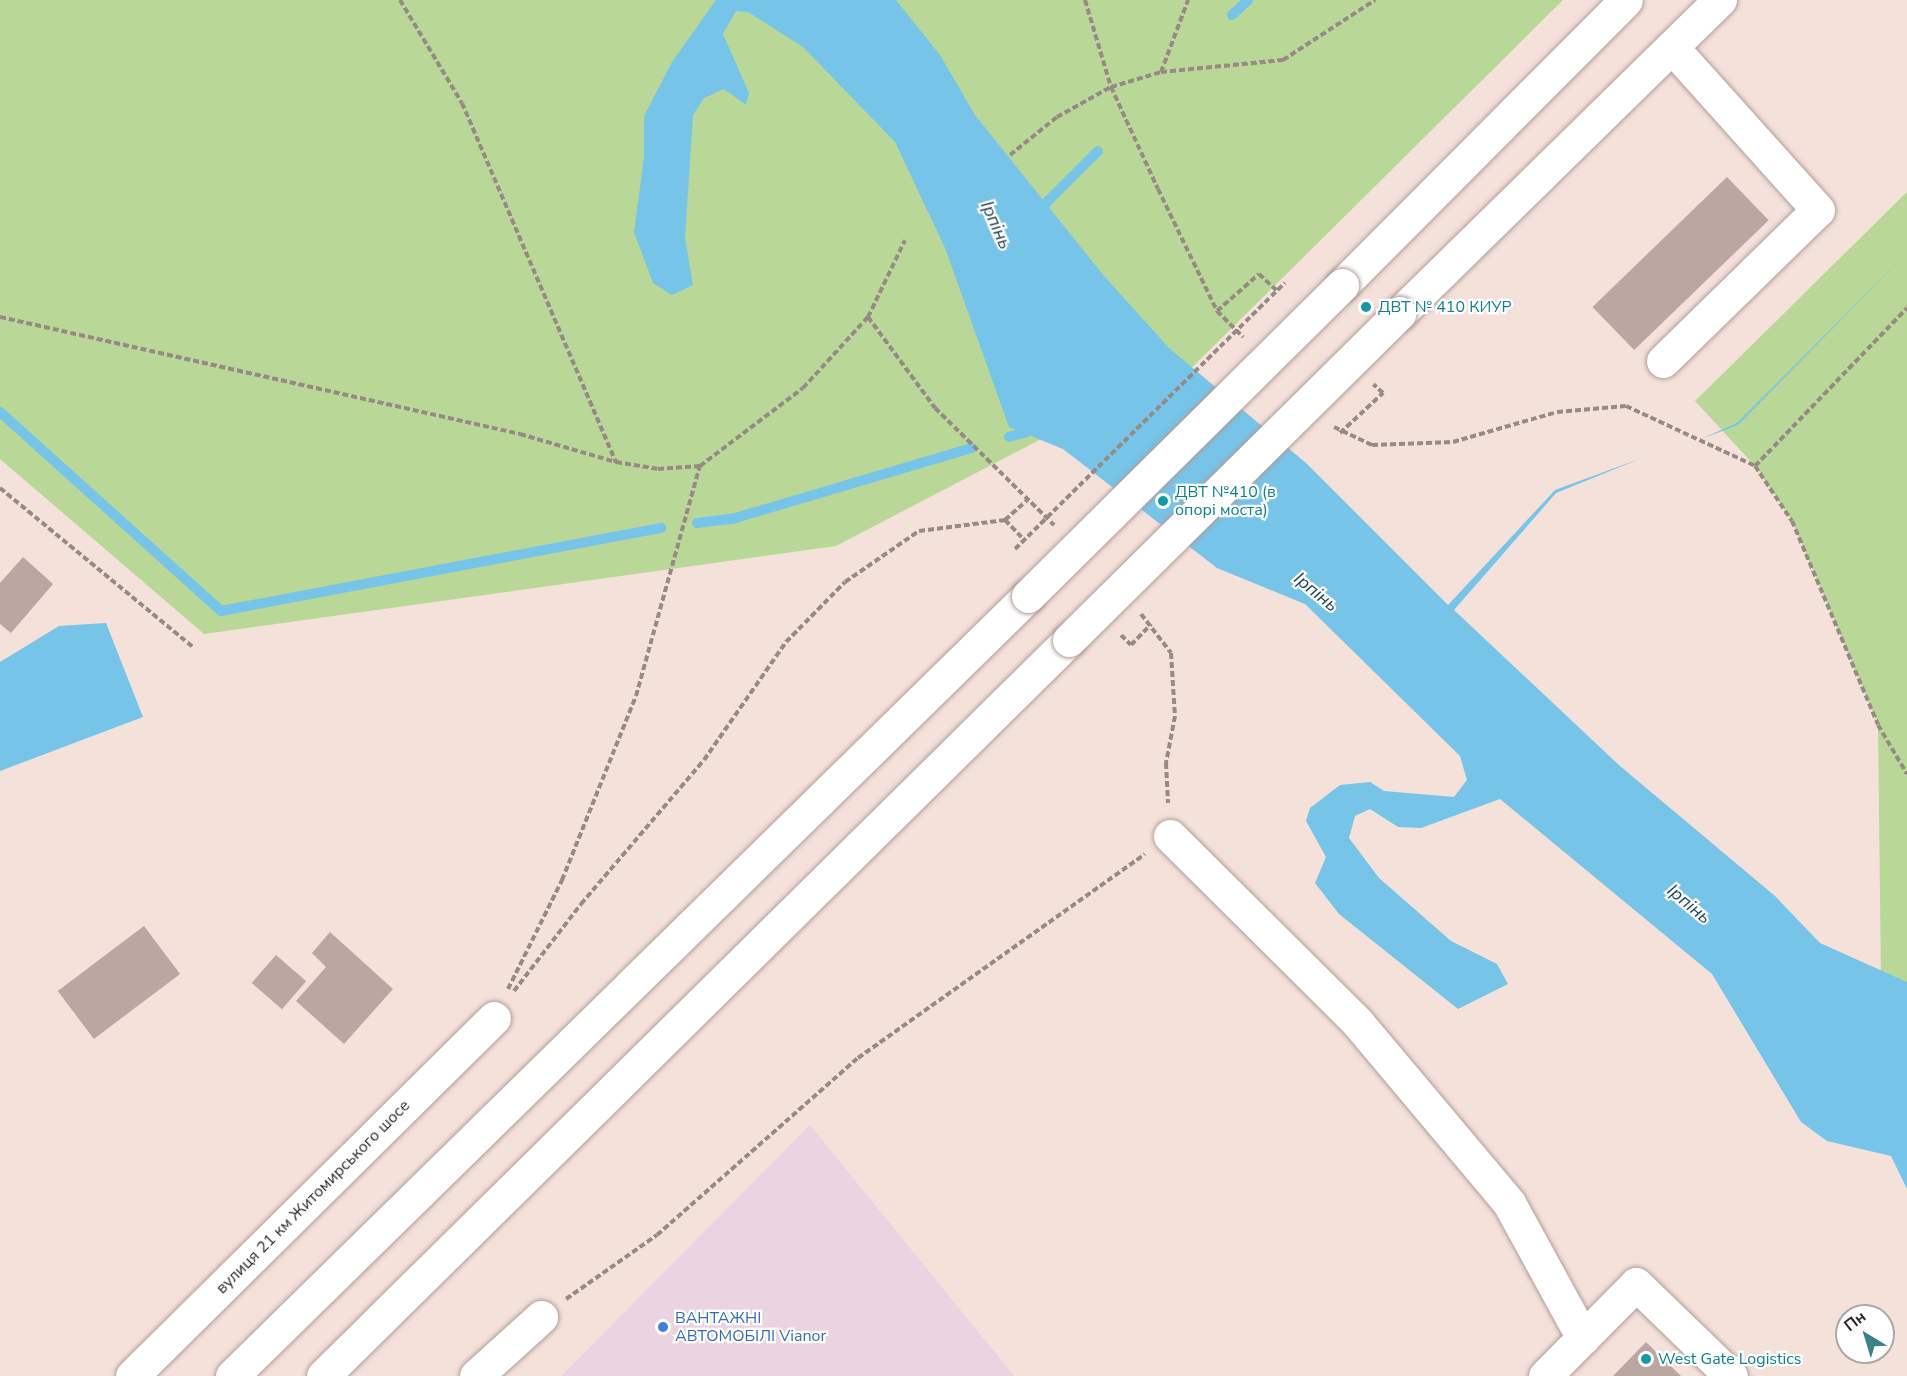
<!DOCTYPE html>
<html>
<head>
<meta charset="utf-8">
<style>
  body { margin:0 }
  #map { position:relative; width:1907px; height:1376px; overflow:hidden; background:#f4e1da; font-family:"Nunito Sans",sans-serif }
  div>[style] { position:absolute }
  .commercial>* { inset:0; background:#ebd4e1 }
  .green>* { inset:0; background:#b9d897 }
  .water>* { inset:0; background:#76c4e8 }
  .stream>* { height:10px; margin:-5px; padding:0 5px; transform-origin:5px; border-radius:5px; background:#76c4e8 }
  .building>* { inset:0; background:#baa7a1; transform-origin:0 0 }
  .path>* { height:4px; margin-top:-2px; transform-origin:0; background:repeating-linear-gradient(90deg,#978a85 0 6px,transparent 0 9px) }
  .roads { filter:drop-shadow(0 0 2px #b09e98) drop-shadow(0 0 2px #b09e98) }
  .minor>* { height:33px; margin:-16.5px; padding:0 16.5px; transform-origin:16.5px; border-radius:16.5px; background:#fff }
  .highway>* { height:33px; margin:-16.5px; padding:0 16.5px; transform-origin:16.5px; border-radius:16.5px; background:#fff }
  .path-bridge>* { height:4px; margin-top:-2px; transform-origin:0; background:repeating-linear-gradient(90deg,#978a85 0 6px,transparent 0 9px) }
  .bridges { filter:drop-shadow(0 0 2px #b09e98) drop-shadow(0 0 2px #b09e98) }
  .highway-bridge>* { height:33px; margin:-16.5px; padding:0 16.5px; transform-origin:16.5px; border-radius:16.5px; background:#fff }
  .dots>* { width:16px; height:16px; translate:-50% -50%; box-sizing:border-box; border:3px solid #fff; border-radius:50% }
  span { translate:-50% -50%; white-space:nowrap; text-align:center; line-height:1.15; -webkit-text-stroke:4.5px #fff; paint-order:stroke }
  .culture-label { font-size:16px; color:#0d838f }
  .left { translate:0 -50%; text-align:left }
  .street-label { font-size:16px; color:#2e2725 }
  .shop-label { font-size:16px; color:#366cbe }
  .water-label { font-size:18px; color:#1f4352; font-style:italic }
  .north { position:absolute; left:1835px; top:1304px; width:60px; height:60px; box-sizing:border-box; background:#fff; border:2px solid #aba9a8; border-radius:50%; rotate:322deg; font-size:16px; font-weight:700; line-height:24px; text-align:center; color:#2e2725 }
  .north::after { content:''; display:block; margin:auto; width:21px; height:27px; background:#398286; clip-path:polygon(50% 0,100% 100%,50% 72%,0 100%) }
</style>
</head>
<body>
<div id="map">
  <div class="commercial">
    <div style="clip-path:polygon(810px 1125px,1014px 1376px,561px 1376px)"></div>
  </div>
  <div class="green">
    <div style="clip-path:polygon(0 0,1563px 0,1123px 436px,1093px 412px,836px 546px,204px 634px,0 459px)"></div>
    <div style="clip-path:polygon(1907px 192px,1907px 1109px,1882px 1066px,1878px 725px,1792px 521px,1755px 466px,1695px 401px)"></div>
  </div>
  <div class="water">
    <div style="clip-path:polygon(716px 0,896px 0,940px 55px,975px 115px,1104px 276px,1169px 348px,1306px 463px,1448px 605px,1555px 490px,1642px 458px,1556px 493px,1454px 610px,1620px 766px,1775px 896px,1820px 943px,1907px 982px,1907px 1189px,1891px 1156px,1827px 1141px,1801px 1122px,1712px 974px,1500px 799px,1421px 828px,1398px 827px,1370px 809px,1355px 816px,1349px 838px,1379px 878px,1451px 941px,1497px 964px,1508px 984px,1458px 1009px,1339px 914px,1315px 883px,1326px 857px,1306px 821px,1310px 808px,1340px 785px,1370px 782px,1384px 791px,1454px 797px,1467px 780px,1460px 756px,1305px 604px,1217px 568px,1063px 449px,1009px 427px,945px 248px,895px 142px,803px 47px,748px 12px,736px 11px,723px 34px,749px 93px,746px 105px,724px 89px,704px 98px,693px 115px,685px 238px,693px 285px,672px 295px,653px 283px,634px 232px,644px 157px,644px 116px,672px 62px)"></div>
    <div style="clip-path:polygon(1907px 253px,1738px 425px,1701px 439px,1737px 423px)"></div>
    <div style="clip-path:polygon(106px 623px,143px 717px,0 771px,0 662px,59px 626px)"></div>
  </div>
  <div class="stream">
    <div style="left:1232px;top:15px;width:22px;rotate:-43deg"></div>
    <div style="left:1037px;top:212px;width:86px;rotate:-45deg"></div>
    <div style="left:0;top:412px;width:297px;rotate:42deg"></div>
    <div style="left:221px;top:611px;width:448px;rotate:-10.7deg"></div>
    <div style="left:1009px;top:437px;width:29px;rotate:-16deg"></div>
    <div style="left:697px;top:523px;width:35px;rotate:-7deg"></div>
    <div style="left:732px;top:519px;width:250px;rotate:-16.5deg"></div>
  </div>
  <div class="building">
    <div style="left:1727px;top:177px;width:60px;height:187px;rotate:46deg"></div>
    <div style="clip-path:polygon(23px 557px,53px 584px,11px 633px,0 624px,0 583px)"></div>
    <div style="left:144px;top:926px;width:60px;height:108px;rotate:53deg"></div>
    <div style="clip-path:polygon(330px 932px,393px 989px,344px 1044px,296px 1001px,326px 967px,312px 953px)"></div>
    <div style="left:276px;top:955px;width:40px;height:37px;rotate:41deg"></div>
    <div style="clip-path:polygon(1646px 1342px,1681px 1376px,1613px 1376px)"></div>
  </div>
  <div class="path">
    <div style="left:400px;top:0;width:120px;rotate:59deg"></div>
    <div style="left:462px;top:103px;width:391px;rotate:66.8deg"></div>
    <div style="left:616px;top:462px;width:43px;rotate:9.5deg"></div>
    <div style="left:658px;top:469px;width:42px;rotate:-4.1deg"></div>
    <div style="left:1085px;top:0;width:91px;rotate:73.4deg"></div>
    <div style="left:1111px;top:87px;width:112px;rotate:65.3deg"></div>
    <div style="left:1158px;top:189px;width:136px;rotate:64.2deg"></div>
    <div style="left:1217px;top:311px;width:37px;rotate:45deg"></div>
    <div style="left:1161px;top:72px;width:77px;rotate:-69.4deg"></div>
    <div style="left:1010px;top:155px;width:60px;rotate:-39deg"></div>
    <div style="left:1057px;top:117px;width:62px;rotate:-29.1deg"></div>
    <div style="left:1111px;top:87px;width:52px;rotate:-16.7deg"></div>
    <div style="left:1161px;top:72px;width:123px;rotate:-5.6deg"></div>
    <div style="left:1283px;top:60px;width:110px;rotate:-33.1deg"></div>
    <div style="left:1217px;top:311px;width:56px;rotate:-41.4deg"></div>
    <div style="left:1259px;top:274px;width:25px;rotate:43deg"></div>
    <div style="left:0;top:317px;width:533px;rotate:12.68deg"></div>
    <div style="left:520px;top:434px;width:100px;rotate:16.3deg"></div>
    <div style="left:868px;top:317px;width:85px;rotate:-64.3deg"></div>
    <div style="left:1334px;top:427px;width:42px;rotate:25.3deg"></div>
    <div style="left:1372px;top:445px;width:81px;rotate:-2.1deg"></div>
    <div style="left:1453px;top:442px;width:108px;rotate:-16.1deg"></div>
    <div style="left:1557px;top:412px;width:69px;rotate:-5deg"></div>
    <div style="left:1626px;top:406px;width:142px;rotate:24.9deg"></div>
    <div style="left:1755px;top:466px;width:66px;rotate:56.1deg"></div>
    <div style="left:1792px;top:521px;width:221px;rotate:67.1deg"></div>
    <div style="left:1878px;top:725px;width:57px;rotate:59.4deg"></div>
    <div style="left:1340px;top:433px;width:59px;rotate:-42.9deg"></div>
    <div style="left:1383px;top:393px;width:13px;rotate:-138deg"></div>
    <div style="left:1755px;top:466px;width:219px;rotate:-46.1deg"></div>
    <div style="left:0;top:488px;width:250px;rotate:39.5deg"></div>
    <div style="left:1005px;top:520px;width:28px;rotate:46deg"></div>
    <div style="left:1141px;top:614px;width:49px;rotate:52.4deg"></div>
    <div style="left:1171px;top:653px;width:63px;rotate:86.4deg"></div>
    <div style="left:1175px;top:716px;width:48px;rotate:100.8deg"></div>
    <div style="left:1166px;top:763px;width:40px;rotate:87.1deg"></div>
    <div style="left:1121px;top:635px;width:14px;rotate:45deg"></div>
    <div style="left:1131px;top:645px;width:29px;rotate:-46deg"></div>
    <div style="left:508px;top:989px;width:122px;rotate:-63.6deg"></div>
    <div style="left:562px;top:880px;width:198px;rotate:-68.1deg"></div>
    <div style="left:636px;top:696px;width:239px;rotate:-74.5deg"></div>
    <div style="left:700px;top:466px;width:129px;rotate:-37.1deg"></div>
    <div style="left:803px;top:388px;width:96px;rotate:-47.5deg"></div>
    <div style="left:868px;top:317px;width:113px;rotate:53.6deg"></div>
    <div style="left:935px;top:408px;width:167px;rotate:44.5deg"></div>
    <div style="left:514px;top:991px;width:110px;rotate:-52.4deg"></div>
    <div style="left:581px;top:904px;width:189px;rotate:-49.5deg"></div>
    <div style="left:704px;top:760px;width:144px;rotate:-55.2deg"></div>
    <div style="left:786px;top:642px;width:84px;rotate:-45.5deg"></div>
    <div style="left:845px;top:582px;width:90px;rotate:-34.6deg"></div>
    <div style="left:919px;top:531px;width:87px;rotate:-7.3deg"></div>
    <div style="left:1005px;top:520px;width:31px;rotate:-42deg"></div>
    <div style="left:566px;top:1299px;width:111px;rotate:-35.1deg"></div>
    <div style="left:657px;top:1235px;width:268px;rotate:-41.4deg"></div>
    <div style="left:858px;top:1058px;width:352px;rotate:-35.4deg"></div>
  </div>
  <div class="roads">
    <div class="minor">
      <div style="left:1663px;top:361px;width:216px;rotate:-44.3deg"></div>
      <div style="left:1818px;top:210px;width:219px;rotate:-131.9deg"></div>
      <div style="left:1170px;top:836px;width:265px;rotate:44.8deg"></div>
      <div style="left:1358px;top:1023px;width:235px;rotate:50deg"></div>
      <div style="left:1509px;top:1203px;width:154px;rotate:61.3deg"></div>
      <div style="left:132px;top:1376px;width:509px;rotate:-44.68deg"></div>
      <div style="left:476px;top:1376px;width:88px;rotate:-42.2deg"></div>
      <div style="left:1545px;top:1376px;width:129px;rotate:-45.3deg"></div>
      <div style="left:1636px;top:1284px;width:132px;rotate:44.1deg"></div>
    </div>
    <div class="highway">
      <div style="left:1342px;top:285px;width:402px;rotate:-45.1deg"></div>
      <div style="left:1400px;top:313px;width:448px;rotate:-44.4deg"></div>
      <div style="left:232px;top:1376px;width:1114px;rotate:-44.42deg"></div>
      <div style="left:323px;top:1376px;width:1048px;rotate:-44.61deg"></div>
    </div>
  </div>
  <div class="path-bridge">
    <div style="left:1015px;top:549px;width:379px;rotate:-44.6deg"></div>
  </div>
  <div class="bridges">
    <div class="highway-bridge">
      <div style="left:1028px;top:596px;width:442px;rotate:-44.7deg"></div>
      <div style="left:1069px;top:640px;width:465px;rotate:-44.7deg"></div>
    </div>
  </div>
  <div class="dots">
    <div style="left:1366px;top:307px;background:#0f9aa8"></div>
    <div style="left:1163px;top:501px;background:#0f9aa8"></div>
    <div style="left:663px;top:1327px;background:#3f7fe0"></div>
    <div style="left:1646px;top:1359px;background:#0f9aa8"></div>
  </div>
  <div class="culture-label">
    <span class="left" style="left:1378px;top:307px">ДВТ № 410 КИУР</span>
    <span class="left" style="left:1175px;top:501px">ДВТ №410 (в<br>опорі моста)</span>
    <span class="left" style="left:1658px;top:1359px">West Gate Logistics</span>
  </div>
  <div class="street-label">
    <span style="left:313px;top:1197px;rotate:-45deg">вулиця 21 км Житомирського шосе</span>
  </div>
  <div class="shop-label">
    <span class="left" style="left:675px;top:1327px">ВАНТАЖНІ<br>АВТОМОБІЛІ Vianor</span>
  </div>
  <div class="water-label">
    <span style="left:996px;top:225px;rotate:66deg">Ірпінь</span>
    <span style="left:1316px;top:592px;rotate:39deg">Ірпінь</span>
    <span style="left:1689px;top:904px;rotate:40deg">Ірпінь</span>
  </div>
  <div class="north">Пн</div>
</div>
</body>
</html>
